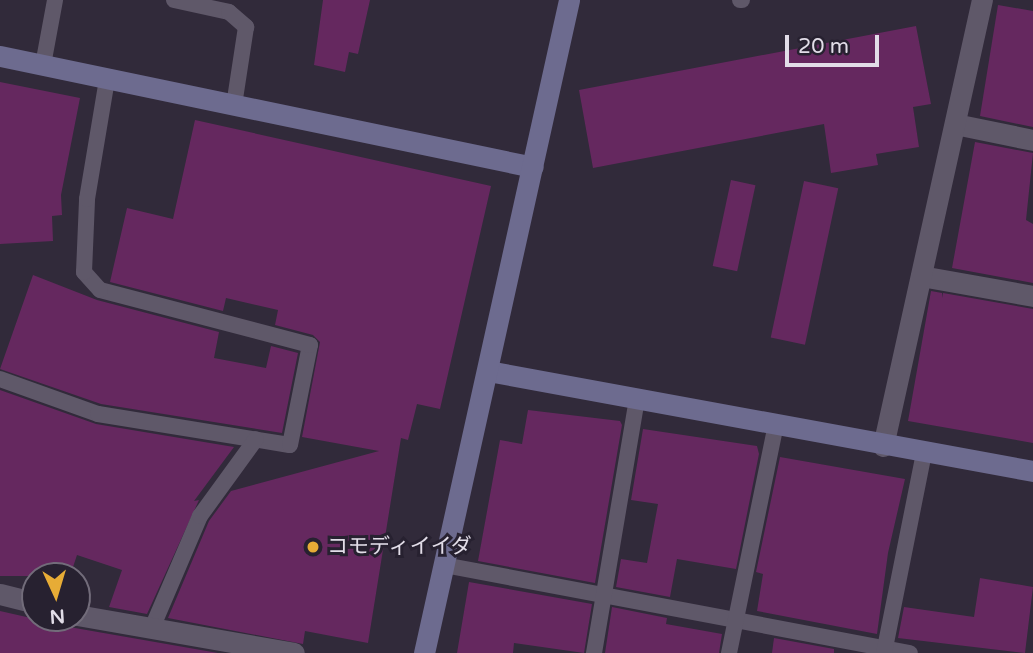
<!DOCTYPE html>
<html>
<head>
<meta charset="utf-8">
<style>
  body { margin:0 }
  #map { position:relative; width:1033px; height:653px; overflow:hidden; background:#312a3a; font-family:"Varela Round","Noto Sans JP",sans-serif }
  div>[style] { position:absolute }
  .building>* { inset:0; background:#65285f; transform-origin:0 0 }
  .lane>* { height:16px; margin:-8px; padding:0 8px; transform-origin:8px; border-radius:8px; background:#5f5869 }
  .street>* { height:21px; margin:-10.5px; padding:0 10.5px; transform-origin:10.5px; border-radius:10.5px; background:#5f5869 }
  .secondary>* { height:21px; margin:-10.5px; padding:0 10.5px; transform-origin:10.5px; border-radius:10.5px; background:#6d6b8f }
  .dots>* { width:19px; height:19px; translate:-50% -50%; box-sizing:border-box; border:4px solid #272130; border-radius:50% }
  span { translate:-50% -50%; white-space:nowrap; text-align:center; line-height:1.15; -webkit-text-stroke:6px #272130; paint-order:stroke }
  .poi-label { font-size:21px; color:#e2dde8 }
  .left { translate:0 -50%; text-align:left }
  .north { position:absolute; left:21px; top:562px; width:70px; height:70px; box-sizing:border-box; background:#272130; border:2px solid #726c7a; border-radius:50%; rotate:176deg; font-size:19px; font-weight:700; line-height:28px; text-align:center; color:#e2dde8 }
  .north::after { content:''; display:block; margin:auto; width:24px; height:32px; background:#e7ac36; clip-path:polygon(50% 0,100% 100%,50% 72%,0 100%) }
  .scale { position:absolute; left:785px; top:35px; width:94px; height:32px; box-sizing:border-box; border:4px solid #e2dde8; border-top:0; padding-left:9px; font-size:21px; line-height:24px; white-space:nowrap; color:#e2dde8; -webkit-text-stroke:5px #272130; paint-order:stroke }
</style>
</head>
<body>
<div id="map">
  <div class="building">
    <div style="clip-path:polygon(323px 0,370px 0,358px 54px,349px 52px,345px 72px,314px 65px)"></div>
    <div style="clip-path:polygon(998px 5px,1033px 11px,1033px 127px,980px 116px)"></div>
    <div style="clip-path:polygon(916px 26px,931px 104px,913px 107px,919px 147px,876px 154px,878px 165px,831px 173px,824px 124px,593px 168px,579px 90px)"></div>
    <div style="clip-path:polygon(0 82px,80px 98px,61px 195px,62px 215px,52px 216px,53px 241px,0 244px)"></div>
    <div style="clip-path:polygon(195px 120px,491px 186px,440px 409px,417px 404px,408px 440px,401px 438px,368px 643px,305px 631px,303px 644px,168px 618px,209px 521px,231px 491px,379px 451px,302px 437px,320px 342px,313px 335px,275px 325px,278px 310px,226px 298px,223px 311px,110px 282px,127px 208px,173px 219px)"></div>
    <div style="clip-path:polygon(975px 142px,1033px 153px,1026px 220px,1033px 224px,1033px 283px,952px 268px)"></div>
    <div style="left:731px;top:180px;width:25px;height:88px;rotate:12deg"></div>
    <div style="left:804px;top:181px;width:35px;height:160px;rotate:12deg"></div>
    <div style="clip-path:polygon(33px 275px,97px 300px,219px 332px,214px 358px,266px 368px,271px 346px,298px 353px,282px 433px,101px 404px,0 369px)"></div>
    <div style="clip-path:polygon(931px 291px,942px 293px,942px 298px,943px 293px,1033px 309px,1033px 443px,908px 421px)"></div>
    <div style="clip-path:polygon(0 390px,96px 424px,234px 447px,194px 501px,199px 500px,147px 614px,109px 607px,122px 570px,77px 555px,70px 576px,0 576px)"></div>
    <div style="clip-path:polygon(528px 410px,620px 421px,622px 425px,595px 583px,478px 561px,500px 440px,522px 444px)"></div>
    <div style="clip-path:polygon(643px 429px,757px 446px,759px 454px,736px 569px,677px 559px,670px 597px,616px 587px,621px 559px,647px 563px,658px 504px,631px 500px)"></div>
    <div style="clip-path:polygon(780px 457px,905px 479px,888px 553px,877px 634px,757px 611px,763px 574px,756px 572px)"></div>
    <div style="clip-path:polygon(980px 578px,1033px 587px,1025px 653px,898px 638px,904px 607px,974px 617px)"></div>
    <div style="clip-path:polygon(469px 582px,592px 604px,584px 653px,514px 643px,513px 653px,457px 653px)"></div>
    <div style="clip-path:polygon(612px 607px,667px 618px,666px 624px,722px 634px,719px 653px,605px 653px)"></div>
    <div style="clip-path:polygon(0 611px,75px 628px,218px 653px,0 653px)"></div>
    <div style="clip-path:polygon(774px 638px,834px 649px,834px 653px,772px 653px)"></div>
  </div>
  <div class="lane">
    <div style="left:174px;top:0;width:56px;rotate:12.3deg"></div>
    <div style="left:229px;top:12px;width:23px;rotate:41deg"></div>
    <div style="left:246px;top:27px;width:79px;rotate:98.7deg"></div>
    <div style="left:740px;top:0;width:2px"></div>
    <div style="left:43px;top:65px;width:66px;rotate:-79.5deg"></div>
    <div style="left:0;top:379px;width:104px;rotate:19.7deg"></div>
    <div style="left:98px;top:414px;width:194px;rotate:9.2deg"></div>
    <div style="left:290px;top:445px;width:102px;rotate:-78.7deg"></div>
    <div style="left:310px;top:345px;width:217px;rotate:-165.3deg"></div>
    <div style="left:100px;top:290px;width:24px;rotate:-132deg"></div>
    <div style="left:84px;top:272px;width:73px;rotate:-87.6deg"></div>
    <div style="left:87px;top:199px;width:122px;rotate:-80.5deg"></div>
    <div style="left:444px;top:565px;width:474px;rotate:10.7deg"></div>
    <div style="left:152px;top:628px;width:122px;rotate:-66.8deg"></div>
    <div style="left:200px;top:516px;width:95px;rotate:-54deg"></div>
    <div style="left:594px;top:653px;width:258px;rotate:-80.4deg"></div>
    <div style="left:729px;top:653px;width:233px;rotate:-78.4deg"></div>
    <div style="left:884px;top:653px;width:204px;rotate:-78.7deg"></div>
  </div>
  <div class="street">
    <div style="left:955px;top:124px;width:80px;rotate:11.6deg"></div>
    <div style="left:921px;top:276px;width:114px;rotate:10.1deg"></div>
    <div style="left:883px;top:446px;width:457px;rotate:-77.5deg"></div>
    <div style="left:0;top:594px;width:36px;rotate:14deg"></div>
    <div style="left:77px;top:615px;width:220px;rotate:9.9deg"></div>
  </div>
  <div class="secondary">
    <div style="left:0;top:56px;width:544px;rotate:11.76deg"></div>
    <div style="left:488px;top:371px;width:554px;rotate:10.4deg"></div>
    <div style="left:424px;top:653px;width:669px;rotate:-77.48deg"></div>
  </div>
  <div class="dots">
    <div style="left:313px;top:547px;background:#e7ac36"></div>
  </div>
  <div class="poi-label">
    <span class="left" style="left:327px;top:547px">コモディイイダ</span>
  </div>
  <div class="north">N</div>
  <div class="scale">20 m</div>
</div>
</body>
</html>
